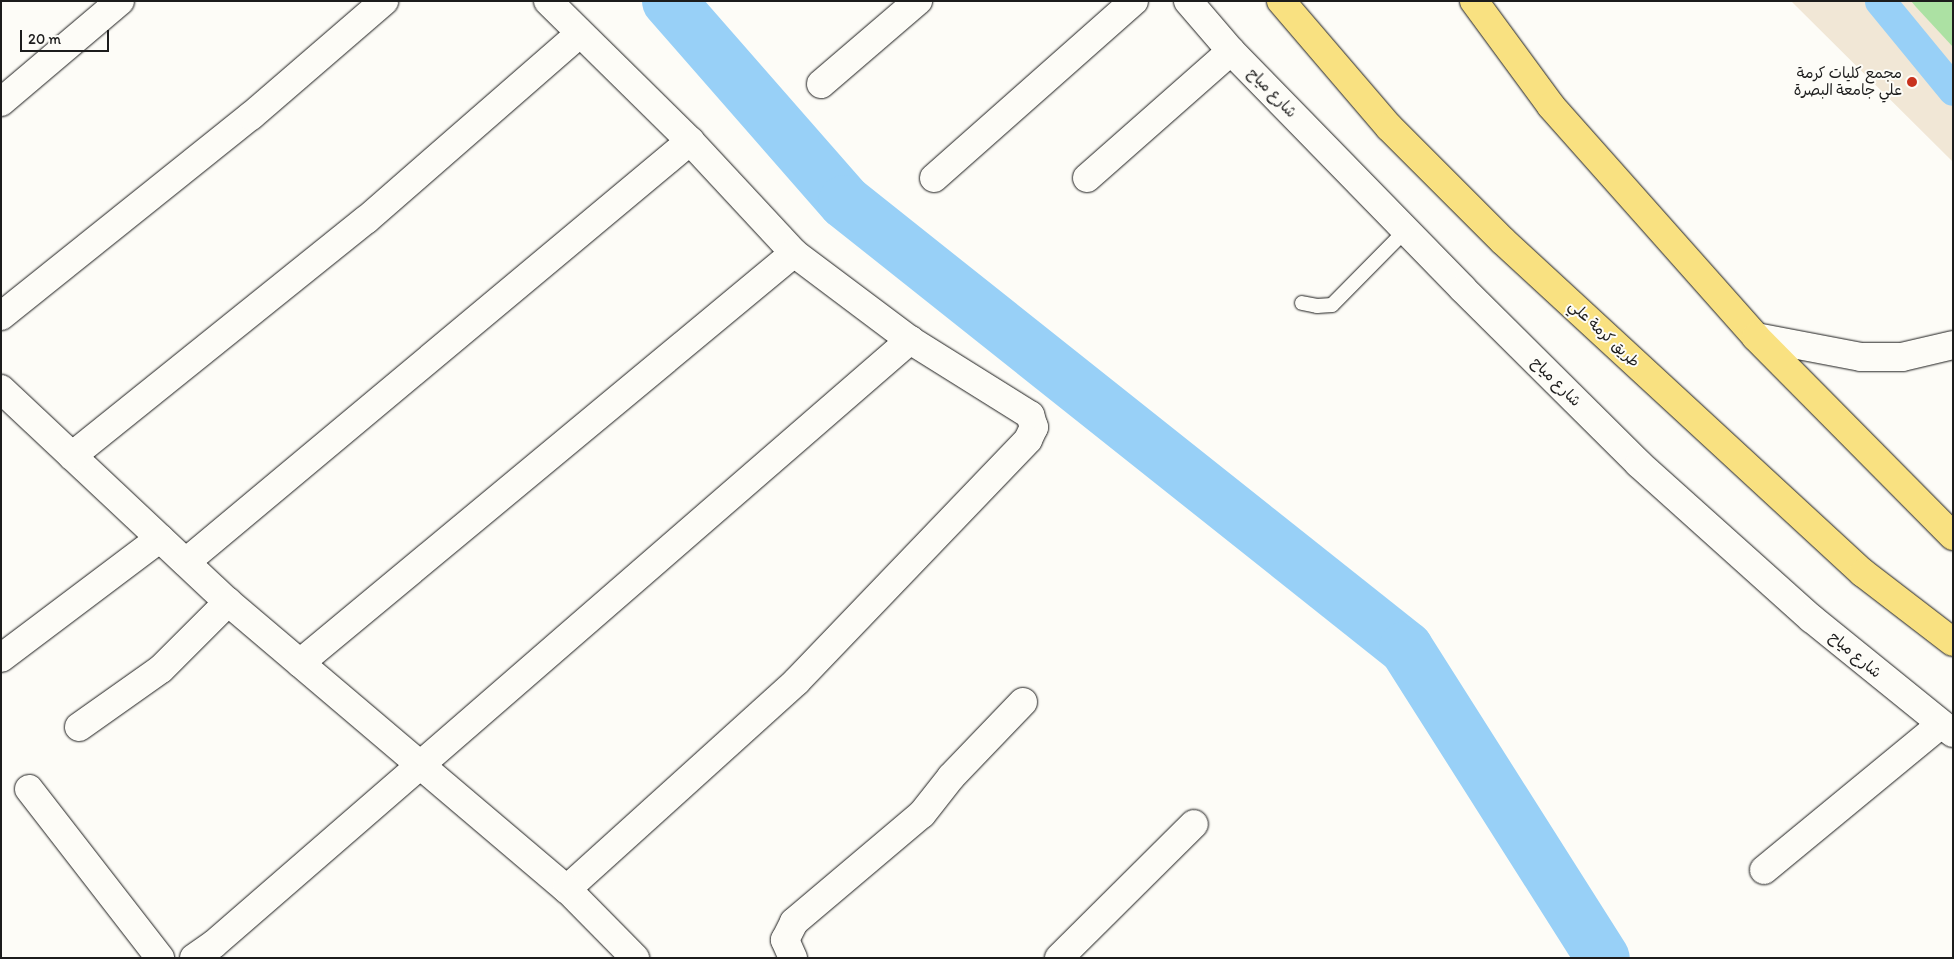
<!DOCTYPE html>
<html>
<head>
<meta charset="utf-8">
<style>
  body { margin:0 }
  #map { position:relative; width:1954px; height:959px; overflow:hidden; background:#fdfcf7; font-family:Itim,"Playpen Sans Arabic",sans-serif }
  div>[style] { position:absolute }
  .built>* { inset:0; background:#f1e7d6 }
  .green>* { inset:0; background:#ace1a3 }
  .canal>* { height:31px; margin:-15.5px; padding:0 15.5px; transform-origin:15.5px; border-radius:15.5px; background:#98d0f7 }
  .river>* { height:54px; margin:-27px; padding:0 27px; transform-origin:27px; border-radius:27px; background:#98d0f7 }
  .roads { filter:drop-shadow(0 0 1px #1c1c1c) drop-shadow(0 0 1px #1c1c1c) }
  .lane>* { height:14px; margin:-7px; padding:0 7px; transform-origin:7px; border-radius:7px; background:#fdfcf7 }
  .street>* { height:28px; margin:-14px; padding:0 14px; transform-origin:14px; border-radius:14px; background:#fdfcf7 }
  .secondary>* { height:28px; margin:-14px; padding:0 14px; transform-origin:14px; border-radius:14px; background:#fdfcf7 }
  .highway>* { height:28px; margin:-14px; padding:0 14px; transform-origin:14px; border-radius:14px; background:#f9e181 }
  .dots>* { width:14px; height:14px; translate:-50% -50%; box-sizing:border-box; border:2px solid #fdfcf7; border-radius:50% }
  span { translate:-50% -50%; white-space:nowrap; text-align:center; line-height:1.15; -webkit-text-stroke:4px #fdfcf7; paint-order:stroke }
  .poi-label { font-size:15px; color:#1c1c1c }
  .right { translate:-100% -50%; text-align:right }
  .street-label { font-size:15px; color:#1c1c1c }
  .frame { position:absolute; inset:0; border:2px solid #1c1c1c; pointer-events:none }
  .scale { position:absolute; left:20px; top:30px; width:89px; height:22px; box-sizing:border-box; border:2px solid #1c1c1c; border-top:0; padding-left:6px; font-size:15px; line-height:18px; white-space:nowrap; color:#1c1c1c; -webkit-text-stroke:4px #fdfcf7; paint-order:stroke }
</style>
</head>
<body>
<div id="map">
  <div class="built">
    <div style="clip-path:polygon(1791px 1px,1953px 1px,1953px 162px)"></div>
  </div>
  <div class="green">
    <div style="clip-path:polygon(1911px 1px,1953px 1px,1953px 47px,1916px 7px)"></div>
  </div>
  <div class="canal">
    <div style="left:1880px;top:1px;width:115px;rotate:50.6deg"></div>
  </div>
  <div class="river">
    <div style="left:669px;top:1px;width:267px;rotate:48.8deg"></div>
    <div style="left:845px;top:202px;width:717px;rotate:38.49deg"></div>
    <div style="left:1406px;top:648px;width:367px;rotate:57.6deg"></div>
  </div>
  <div class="roads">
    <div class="lane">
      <div style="left:1302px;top:303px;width:15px;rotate:11deg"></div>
      <div style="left:1317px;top:306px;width:15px;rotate:-4deg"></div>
      <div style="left:1332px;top:305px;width:105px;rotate:-45.4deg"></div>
    </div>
    <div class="street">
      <div style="left:548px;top:1px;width:199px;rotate:44.6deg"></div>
      <div style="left:690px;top:141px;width:153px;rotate:47.1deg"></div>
      <div style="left:794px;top:253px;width:145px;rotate:36.9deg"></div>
      <div style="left:910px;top:340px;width:142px;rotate:32deg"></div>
      <div style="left:1030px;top:415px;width:13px;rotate:72deg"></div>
      <div style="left:1034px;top:427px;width:14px;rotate:115deg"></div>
      <div style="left:1028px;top:440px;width:335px;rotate:133.8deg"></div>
      <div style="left:796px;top:682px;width:309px;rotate:137.9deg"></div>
      <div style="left:821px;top:84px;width:128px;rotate:-40.6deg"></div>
      <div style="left:1px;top:102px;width:156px;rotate:-40.3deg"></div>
      <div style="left:934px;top:178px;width:267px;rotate:-41.5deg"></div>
      <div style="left:1087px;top:178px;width:192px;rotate:-41.4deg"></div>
      <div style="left:1px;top:316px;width:320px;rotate:-38.7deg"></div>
      <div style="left:251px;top:116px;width:176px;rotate:-40.8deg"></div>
      <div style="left:1px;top:389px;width:311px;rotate:43.2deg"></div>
      <div style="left:228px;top:602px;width:444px;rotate:40.3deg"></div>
      <div style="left:567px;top:889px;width:97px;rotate:45.4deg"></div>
      <div style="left:72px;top:456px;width:377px;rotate:-38.8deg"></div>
      <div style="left:366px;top:220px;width:283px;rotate:-41.1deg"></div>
      <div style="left:186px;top:562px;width:657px;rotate:-39.87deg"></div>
      <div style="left:1px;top:658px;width:199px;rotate:-37deg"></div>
      <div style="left:300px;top:663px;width:642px;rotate:-39.69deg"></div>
      <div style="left:79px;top:727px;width:100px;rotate:-35.3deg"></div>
      <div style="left:161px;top:669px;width:95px;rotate:-45deg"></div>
      <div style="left:29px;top:789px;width:214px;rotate:52.2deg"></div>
      <div style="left:1764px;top:870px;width:229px;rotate:-39.5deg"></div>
      <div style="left:194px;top:958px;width:24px;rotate:-35deg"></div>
      <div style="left:214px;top:944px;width:922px;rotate:-40.95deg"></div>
      <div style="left:793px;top:958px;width:20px;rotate:-114deg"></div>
      <div style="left:785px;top:940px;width:20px;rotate:-63deg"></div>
      <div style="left:794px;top:922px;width:167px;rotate:-40.2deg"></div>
      <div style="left:922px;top:814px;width:47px;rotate:-51.9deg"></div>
      <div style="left:951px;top:777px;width:104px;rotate:-46.2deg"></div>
      <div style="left:1059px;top:958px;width:190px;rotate:-44.8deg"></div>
    </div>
    <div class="secondary">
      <div style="left:1188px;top:1px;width:66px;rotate:49.3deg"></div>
      <div style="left:1231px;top:51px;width:332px;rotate:45.7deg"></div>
      <div style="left:1463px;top:289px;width:248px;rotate:44.8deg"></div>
      <div style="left:1639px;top:464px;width:232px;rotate:41.9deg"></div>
      <div style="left:1812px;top:619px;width:181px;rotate:39deg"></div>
      <div style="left:1756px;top:337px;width:107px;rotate:10.8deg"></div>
      <div style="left:1861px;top:357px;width:41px"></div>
      <div style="left:1902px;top:357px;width:52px;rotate:-13.2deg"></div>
    </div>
    <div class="highway">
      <div style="left:1281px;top:1px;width:166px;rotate:49.4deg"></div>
      <div style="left:1389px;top:127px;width:161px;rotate:45deg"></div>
      <div style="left:1503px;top:241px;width:490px;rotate:42.7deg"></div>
      <div style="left:1863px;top:573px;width:113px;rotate:37.5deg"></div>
      <div style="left:1474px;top:1px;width:130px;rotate:53.7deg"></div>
      <div style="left:1551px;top:106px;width:309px;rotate:48.4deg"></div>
      <div style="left:1756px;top:337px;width:280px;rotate:45.3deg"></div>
    </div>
  </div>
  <div class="dots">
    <div style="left:1912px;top:82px;background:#c8321e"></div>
  </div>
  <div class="poi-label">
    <span class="right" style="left:1902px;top:82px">مجمع كليات كرمة<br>علي جامعة البصرة</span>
  </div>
  <div class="street-label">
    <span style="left:1272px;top:93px;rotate:46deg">شارع مياح</span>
    <span style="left:1604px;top:334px;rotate:43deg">طريق كرمة علي</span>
    <span style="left:1556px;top:382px;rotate:45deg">شارع مياح</span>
    <span style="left:1855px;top:655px;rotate:40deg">شارع مياح</span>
  </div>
  <div class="frame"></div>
  <div class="scale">20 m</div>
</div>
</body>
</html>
